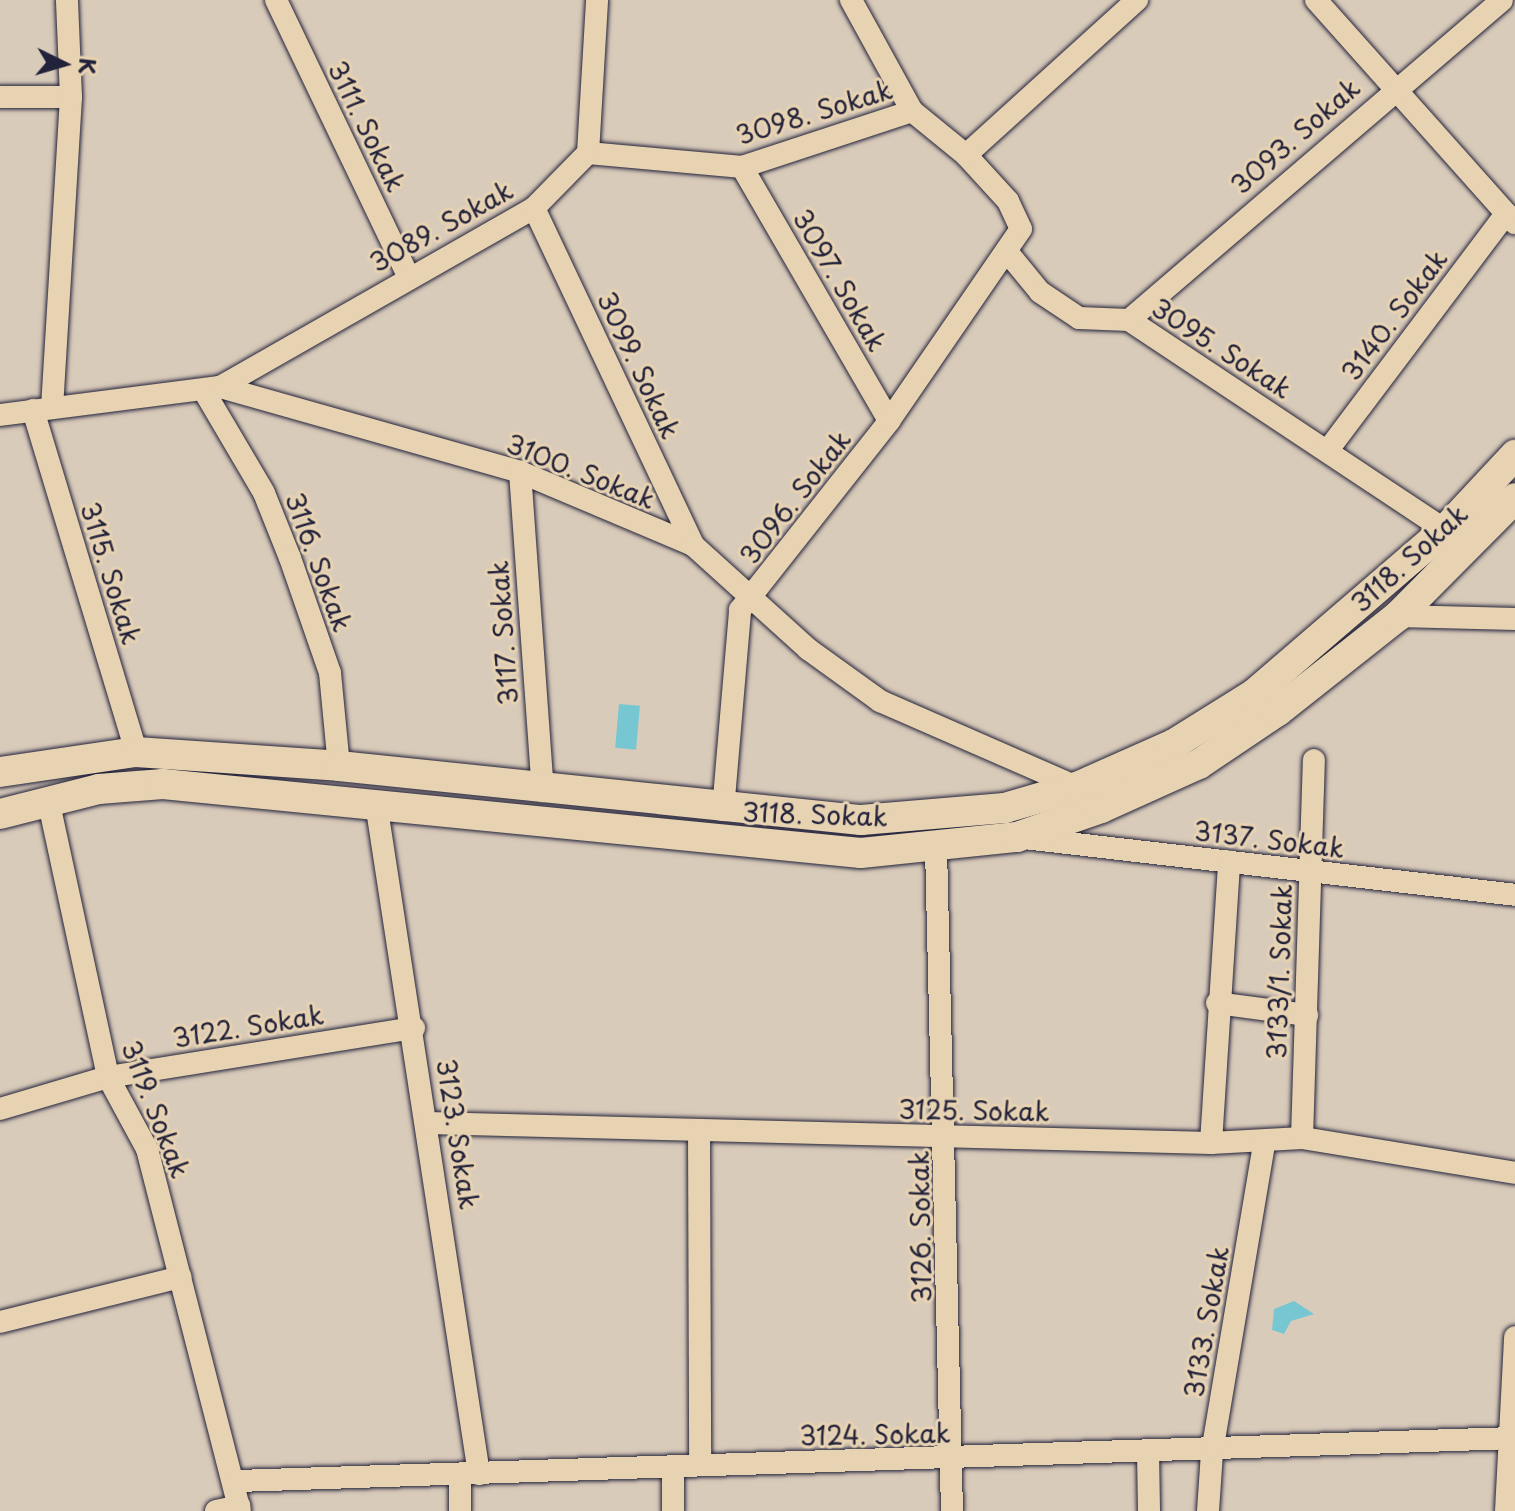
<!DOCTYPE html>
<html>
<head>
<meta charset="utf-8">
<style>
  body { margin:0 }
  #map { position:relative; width:1515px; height:1511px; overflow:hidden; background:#d9cbba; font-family:"Playpen Sans",sans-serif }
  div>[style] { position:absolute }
  .water>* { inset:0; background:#77c7d3; transform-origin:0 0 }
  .roads { filter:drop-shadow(0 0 2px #22223b) drop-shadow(0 0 2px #22223b) }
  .street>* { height:22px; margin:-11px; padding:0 11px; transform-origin:11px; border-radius:11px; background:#e7d2b1 }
  .secondary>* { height:30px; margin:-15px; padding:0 15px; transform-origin:15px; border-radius:15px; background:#e7d2b1 }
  span { translate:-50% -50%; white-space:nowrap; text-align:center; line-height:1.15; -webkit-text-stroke:6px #e7d2b1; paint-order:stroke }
  .street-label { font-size:26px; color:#22223b }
  .north { position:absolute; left:24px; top:24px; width:80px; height:80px; -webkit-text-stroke:6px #e7d2b1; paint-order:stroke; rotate:95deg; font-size:22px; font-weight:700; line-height:32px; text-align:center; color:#22223b }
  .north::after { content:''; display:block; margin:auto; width:28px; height:36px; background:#22223b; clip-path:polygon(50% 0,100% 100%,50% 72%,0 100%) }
</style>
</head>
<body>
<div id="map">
  <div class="water">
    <div style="left:619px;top:704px;width:21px;height:44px;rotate:5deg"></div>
    <div style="clip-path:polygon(1294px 1301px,1314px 1314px,1291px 1321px,1284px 1334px,1272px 1330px,1274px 1309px)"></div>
  </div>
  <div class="roads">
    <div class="street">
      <div style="left:276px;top:0;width:306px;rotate:64.4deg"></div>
      <div style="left:1316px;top:0;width:299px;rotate:48.3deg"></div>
      <div style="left:0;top:97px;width:71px"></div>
      <div style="left:588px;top:153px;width:155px;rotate:5.2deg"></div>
      <div style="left:742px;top:167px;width:179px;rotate:-18.2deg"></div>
      <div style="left:966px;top:155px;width:231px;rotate:-42.2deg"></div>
      <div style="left:742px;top:167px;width:293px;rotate:59.9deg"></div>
      <div style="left:534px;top:208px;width:373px;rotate:64.7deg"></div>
      <div style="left:1008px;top:253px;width:50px;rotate:50.6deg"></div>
      <div style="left:1040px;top:292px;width:47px;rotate:33.7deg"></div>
      <div style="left:1079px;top:318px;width:50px;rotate:2.3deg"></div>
      <div style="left:1129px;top:320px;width:379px;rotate:33.6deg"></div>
      <div style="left:1129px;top:320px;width:491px;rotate:-40.6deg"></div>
      <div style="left:220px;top:387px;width:361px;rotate:-29.7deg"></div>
      <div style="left:534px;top:208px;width:77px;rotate:-45.5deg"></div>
      <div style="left:588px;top:153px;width:153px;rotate:-86.6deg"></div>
      <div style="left:204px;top:391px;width:118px;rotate:59.5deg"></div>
      <div style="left:264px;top:493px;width:70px;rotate:68.2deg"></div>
      <div style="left:290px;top:558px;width:122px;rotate:70.8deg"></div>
      <div style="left:330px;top:673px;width:93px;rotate:84.5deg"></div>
      <div style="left:52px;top:408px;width:312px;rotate:-86.5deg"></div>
      <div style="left:71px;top:97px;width:97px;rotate:-92.4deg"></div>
      <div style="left:33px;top:410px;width:357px;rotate:73.2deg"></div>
      <div style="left:0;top:415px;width:222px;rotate:-7.3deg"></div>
      <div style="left:220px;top:387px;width:312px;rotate:15.8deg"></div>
      <div style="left:520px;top:472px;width:188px;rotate:22.9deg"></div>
      <div style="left:693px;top:545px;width:155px;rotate:42.1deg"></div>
      <div style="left:808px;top:649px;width:89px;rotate:35.8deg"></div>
      <div style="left:880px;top:701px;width:215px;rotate:23.6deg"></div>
      <div style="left:1328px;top:450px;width:296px;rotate:-53deg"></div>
      <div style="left:520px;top:472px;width:320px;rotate:85.9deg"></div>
      <div style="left:1398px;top:616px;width:117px;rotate:1.5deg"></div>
      <div style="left:48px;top:799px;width:284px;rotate:77.8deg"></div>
      <div style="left:108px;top:1077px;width:82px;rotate:61.6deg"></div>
      <div style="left:147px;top:1149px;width:374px;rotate:75.6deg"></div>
      <div style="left:376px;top:803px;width:679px;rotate:81.27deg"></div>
      <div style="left:723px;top:810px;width:201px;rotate:-85.1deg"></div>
      <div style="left:740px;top:610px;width:241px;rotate:-51.7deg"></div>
      <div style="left:889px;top:421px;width:233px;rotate:-55.5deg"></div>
      <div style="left:1021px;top:229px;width:31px;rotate:-115deg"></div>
      <div style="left:1008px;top:201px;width:62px;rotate:-132.4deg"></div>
      <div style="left:966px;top:155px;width:70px;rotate:-140.8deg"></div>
      <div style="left:912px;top:111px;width:127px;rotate:-118.8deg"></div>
      <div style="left:1024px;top:838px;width:494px;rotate:6.6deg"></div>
      <div style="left:936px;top:848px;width:663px;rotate:88.62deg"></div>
      <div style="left:1217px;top:1003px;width:91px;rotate:7.6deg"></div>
      <div style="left:0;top:1109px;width:113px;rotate:-16.5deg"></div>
      <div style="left:108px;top:1077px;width:310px;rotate:-9.1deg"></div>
      <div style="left:428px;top:1123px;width:783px;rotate:1.46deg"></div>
      <div style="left:1211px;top:1143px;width:91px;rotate:-3.1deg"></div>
      <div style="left:1302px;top:1138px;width:216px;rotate:9.3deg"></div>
      <div style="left:699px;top:1131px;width:334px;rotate:89.8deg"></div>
      <div style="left:1302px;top:1138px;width:378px;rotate:-88.2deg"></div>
      <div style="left:1211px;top:1143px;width:282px;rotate:-86.3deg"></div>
      <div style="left:0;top:1322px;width:186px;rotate:-14deg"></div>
      <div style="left:1148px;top:1452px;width:59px;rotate:89deg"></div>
      <div style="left:673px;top:1466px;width:45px;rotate:90deg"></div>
      <div style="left:460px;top:1474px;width:37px;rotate:90deg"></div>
      <div style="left:237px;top:1481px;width:1279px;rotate:-1.93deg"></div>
      <div style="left:216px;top:1511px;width:24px;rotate:-12deg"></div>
      <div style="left:1208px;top:1511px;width:59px;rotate:-86.1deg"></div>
      <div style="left:1212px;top:1452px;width:312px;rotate:-80.4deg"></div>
      <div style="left:1506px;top:1511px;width:174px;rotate:-87deg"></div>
    </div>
    <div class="secondary">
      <div style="left:0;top:772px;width:137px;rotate:-8.4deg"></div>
      <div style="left:136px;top:752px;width:203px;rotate:3.9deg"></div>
      <div style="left:339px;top:766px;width:525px;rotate:5.91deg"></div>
      <div style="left:861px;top:820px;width:144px;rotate:-4.8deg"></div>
      <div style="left:1005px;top:808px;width:75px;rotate:-16.3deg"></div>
      <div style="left:1077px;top:787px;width:106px;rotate:-23.9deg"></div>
      <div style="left:1174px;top:744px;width:94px;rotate:-32deg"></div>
      <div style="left:1254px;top:694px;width:252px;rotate:-40.7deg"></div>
      <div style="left:1445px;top:530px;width:103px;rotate:-47deg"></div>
      <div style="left:0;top:814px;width:102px;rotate:-14.2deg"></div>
      <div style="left:99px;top:789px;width:64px;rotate:-4.5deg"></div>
      <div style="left:163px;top:784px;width:701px;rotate:5.65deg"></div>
      <div style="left:861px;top:853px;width:157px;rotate:-5.9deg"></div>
      <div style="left:1017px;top:837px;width:89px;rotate:-19deg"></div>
      <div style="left:1101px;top:808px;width:107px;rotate:-24.2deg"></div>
      <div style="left:1199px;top:764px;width:95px;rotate:-33.9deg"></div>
      <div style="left:1278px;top:711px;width:153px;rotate:-38.4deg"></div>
      <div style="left:1398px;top:616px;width:166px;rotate:-45.2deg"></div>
    </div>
  </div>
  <div class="street-label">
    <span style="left:814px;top:112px;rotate:-17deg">3098. Sokak</span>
    <span style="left:367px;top:126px;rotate:64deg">3111. Sokak</span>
    <span style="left:1295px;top:136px;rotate:-41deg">3093. Sokak</span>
    <span style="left:441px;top:226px;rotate:-29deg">3089. Sokak</span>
    <span style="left:840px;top:280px;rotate:60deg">3097. Sokak</span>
    <span style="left:1394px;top:315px;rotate:-53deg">3140. Sokak</span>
    <span style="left:1222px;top:348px;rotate:33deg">3095. Sokak</span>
    <span style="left:639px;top:365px;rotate:65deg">3099. Sokak</span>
    <span style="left:581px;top:471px;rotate:22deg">3100. Sokak</span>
    <span style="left:795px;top:497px;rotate:-52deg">3096. Sokak</span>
    <span style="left:1409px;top:558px;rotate:-42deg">3118. Sokak</span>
    <span style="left:319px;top:562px;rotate:70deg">3116. Sokak</span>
    <span style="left:111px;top:573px;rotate:73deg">3115. Sokak</span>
    <span style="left:503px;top:633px;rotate:-94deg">3117. Sokak</span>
    <span style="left:815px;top:814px;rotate:2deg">3118. Sokak</span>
    <span style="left:1269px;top:839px;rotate:7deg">3137. Sokak</span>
    <span style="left:1279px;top:972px;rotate:-88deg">3133/1. Sokak</span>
    <span style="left:248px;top:1026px;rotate:-9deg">3122. Sokak</span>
    <span style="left:156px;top:1109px;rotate:69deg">3119. Sokak</span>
    <span style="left:974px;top:1110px;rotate:1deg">3125. Sokak</span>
    <span style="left:458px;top:1134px;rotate:81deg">3123. Sokak</span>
    <span style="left:920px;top:1227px;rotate:-91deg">3126. Sokak</span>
    <span style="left:1206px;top:1322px;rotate:-80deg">3133. Sokak</span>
    <span style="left:875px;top:1434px;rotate:-1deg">3124. Sokak</span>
  </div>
  <div class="north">K</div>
</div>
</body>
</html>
